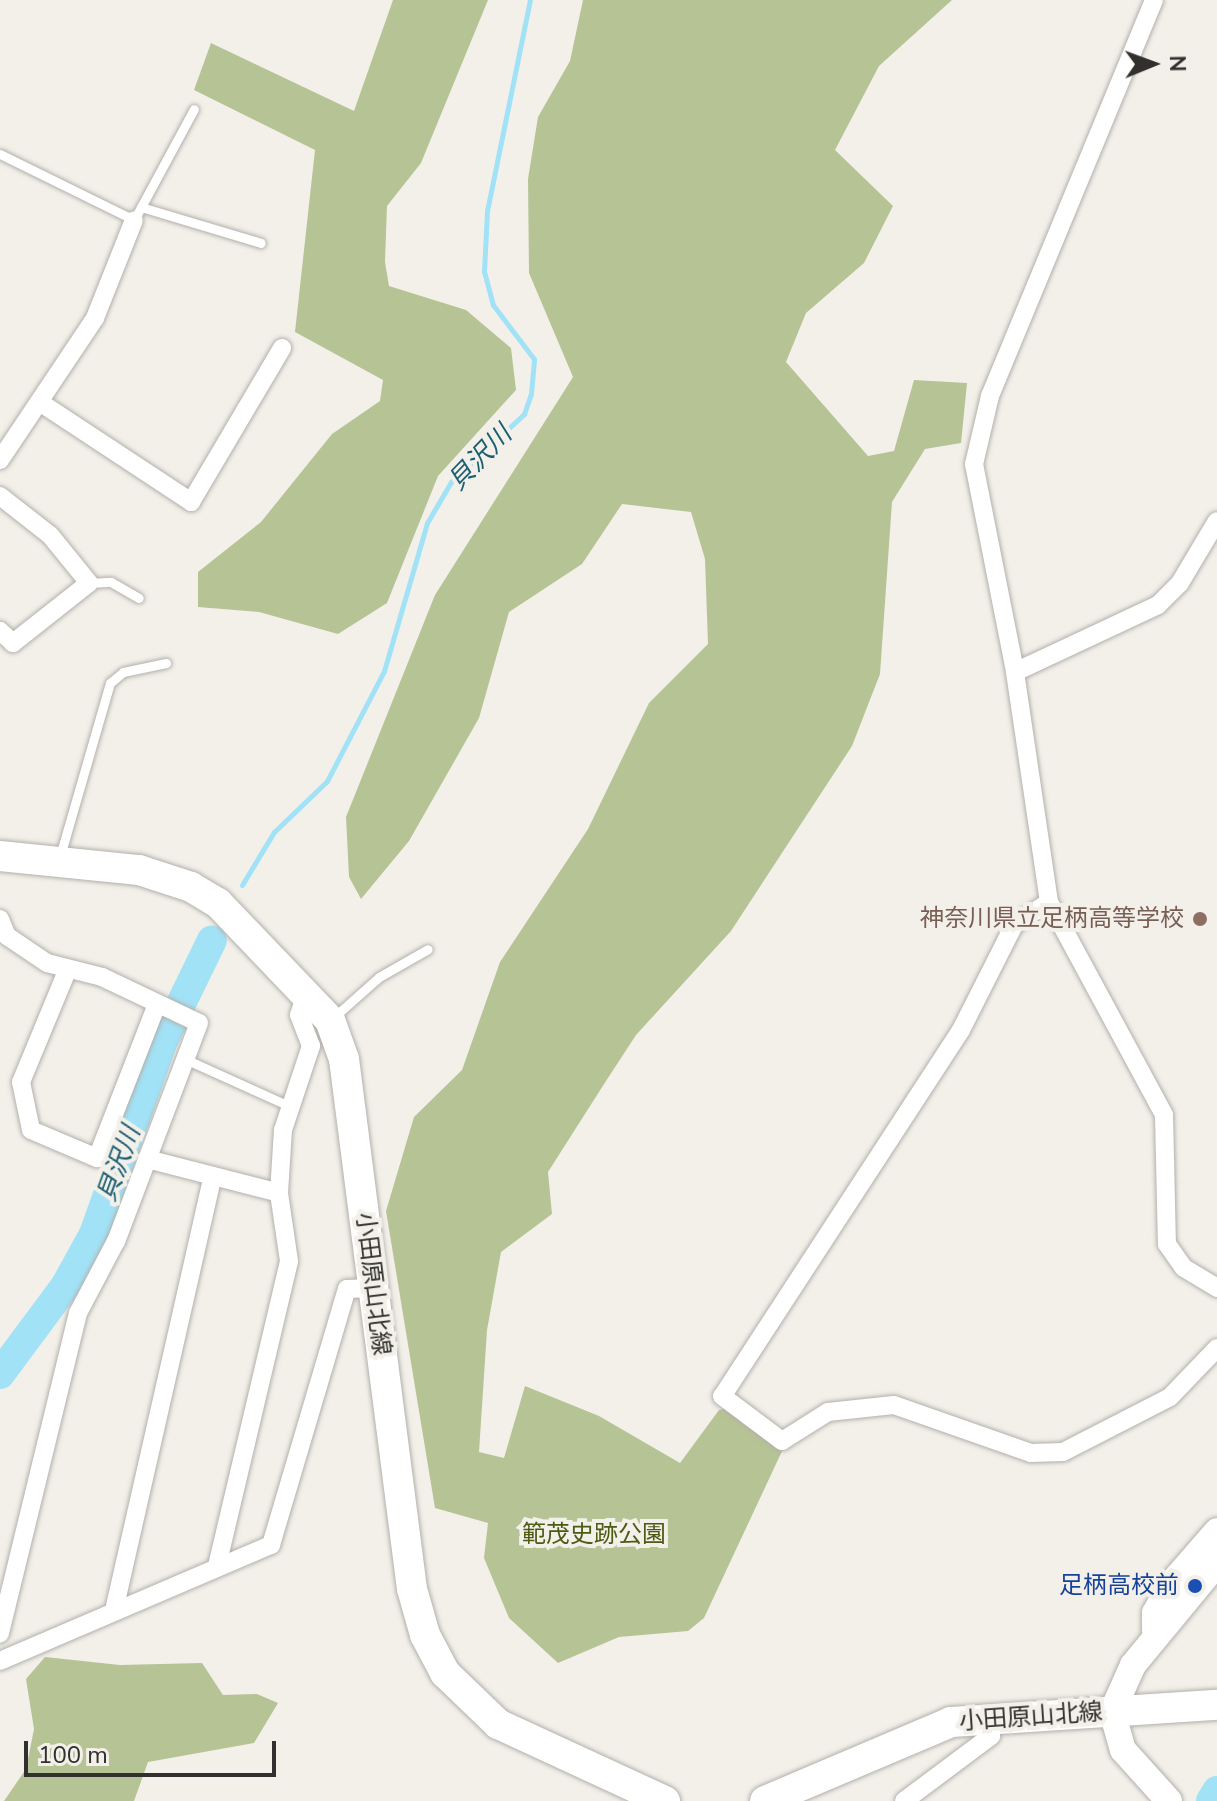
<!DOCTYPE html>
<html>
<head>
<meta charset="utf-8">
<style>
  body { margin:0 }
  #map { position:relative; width:1217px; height:1801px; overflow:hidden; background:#f3f0ea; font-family:"Nunito Sans","Noto Sans JP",sans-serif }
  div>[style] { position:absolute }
  .green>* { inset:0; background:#b6c395 }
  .stream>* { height:5px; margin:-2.5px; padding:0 2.5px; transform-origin:2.5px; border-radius:2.5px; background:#a1e2f7 }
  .river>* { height:30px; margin:-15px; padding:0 15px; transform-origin:15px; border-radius:15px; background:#a1e2f7 }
  .roads { filter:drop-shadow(0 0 2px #b3b0ab) drop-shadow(0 0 2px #b3b0ab) }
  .lane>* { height:9px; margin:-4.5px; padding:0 4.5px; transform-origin:4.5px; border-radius:4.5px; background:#fff }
  .street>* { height:18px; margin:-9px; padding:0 9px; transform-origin:9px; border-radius:9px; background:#fff }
  .secondary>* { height:26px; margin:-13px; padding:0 13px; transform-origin:13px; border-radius:13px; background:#fff }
  .primary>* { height:30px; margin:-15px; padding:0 15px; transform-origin:15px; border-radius:15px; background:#fff }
  .dots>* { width:22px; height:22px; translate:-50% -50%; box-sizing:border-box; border:4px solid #f3f0ea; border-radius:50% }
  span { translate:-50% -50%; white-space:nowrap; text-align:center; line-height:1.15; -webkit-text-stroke:8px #f3f0ea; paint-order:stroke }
  .education-label { font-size:24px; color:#785e54 }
  .right { translate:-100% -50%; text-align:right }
  .street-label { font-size:24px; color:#31302e }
  .park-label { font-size:24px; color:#4c5b14 }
  .transit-label { font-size:24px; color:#164399 }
  .water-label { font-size:26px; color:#1c5f71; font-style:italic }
  .north { position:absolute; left:1113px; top:24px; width:80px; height:80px; -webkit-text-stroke:6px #f3f0ea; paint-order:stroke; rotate:89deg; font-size:22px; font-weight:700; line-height:32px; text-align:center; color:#31302e }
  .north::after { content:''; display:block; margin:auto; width:28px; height:36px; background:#31302e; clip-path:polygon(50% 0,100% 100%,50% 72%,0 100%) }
  .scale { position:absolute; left:24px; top:1741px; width:252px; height:36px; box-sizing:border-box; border:4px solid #31302e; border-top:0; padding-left:10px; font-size:24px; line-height:28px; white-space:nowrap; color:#31302e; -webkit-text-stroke:6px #f3f0ea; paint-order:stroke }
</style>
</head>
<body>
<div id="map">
  <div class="green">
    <div style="clip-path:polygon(393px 0,488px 0,421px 163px,387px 206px,385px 262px,389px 286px,466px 310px,511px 348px,516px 390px,438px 476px,387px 603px,338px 634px,259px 612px,198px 607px,198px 572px,261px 522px,332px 434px,380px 401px,383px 380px,295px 332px,315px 150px,194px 90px,211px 43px,354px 111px)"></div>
    <div style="clip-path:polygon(583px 0,952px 0,879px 66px,835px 150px,893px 206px,864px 263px,806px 313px,786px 362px,868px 456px,894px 451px,914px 380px,967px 383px,961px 443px,925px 449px,892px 502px,880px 674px,852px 746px,731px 931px,636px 1035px,606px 1081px,548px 1172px,552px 1214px,501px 1252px,487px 1330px,479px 1452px,504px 1458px,525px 1386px,599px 1416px,680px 1463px,719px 1410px,727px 1408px,783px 1449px,704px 1618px,688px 1631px,619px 1637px,558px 1663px,509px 1618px,484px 1558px,488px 1523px,435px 1508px,386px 1211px,414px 1117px,462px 1070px,500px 962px,588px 829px,649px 703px,708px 644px,705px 559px,691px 512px,622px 504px,582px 564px,509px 612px,479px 718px,409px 841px,361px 899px,349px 877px,346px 817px,435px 595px,573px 377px,529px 273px,528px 179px,538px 117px,570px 61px)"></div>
    <div style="clip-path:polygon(45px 1657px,120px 1665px,202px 1663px,223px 1695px,257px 1694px,278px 1703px,254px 1743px,148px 1762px,134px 1801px,4px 1801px,26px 1769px,34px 1729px,26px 1679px)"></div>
  </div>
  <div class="stream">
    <div style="left:242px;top:885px;width:62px;rotate:-58.9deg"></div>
    <div style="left:274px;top:832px;width:74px;rotate:-43.9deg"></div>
    <div style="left:327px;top:781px;width:124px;rotate:-62.6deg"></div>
    <div style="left:384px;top:671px;width:154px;rotate:-73.8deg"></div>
    <div style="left:427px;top:523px;width:48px;rotate:-59.7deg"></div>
    <div style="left:451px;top:482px;width:100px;rotate:-43deg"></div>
    <div style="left:524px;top:414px;width:21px;rotate:-71deg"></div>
    <div style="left:531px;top:394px;width:35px;rotate:-85deg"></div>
    <div style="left:534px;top:359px;width:68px;rotate:-127.2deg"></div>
    <div style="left:493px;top:305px;width:35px;rotate:-105deg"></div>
    <div style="left:484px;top:271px;width:60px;rotate:-87.1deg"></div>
    <div style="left:487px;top:211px;width:215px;rotate:-78.5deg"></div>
  </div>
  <div class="river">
    <div style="left:0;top:1374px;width:111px;rotate:-53.4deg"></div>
    <div style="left:66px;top:1285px;width:58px;rotate:-61.2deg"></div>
    <div style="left:94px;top:1234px;width:203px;rotate:-70.4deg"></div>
    <div style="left:162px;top:1043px;width:114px;rotate:-64.1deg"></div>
    <div style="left:1211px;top:1801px;width:12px;rotate:-59deg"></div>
  </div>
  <div class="roads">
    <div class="lane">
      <div style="left:0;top:154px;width:149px;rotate:26.2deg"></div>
      <div style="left:134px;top:220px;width:126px;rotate:-61.6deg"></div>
      <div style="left:141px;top:207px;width:125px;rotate:16.7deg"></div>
      <div style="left:89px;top:583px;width:22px;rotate:-3deg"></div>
      <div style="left:111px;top:582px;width:32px;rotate:30deg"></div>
      <div style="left:60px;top:856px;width:180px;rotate:-73.9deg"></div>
      <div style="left:110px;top:683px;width:17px;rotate:-40deg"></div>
      <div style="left:123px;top:672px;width:44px;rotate:-11.8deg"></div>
      <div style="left:334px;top:1017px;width:60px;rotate:-41.6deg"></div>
      <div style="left:379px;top:977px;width:56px;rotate:-29.7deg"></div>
      <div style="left:185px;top:1059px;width:114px;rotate:24.3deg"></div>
    </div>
    <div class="street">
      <div style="left:1154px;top:0;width:429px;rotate:112.5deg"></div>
      <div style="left:990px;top:396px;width:70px;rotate:103.2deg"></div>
      <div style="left:974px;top:464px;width:212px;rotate:78.8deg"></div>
      <div style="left:1015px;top:672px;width:232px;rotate:81.6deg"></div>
      <div style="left:1049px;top:902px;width:242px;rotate:61.6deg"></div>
      <div style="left:1164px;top:1115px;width:129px;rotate:88.7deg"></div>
      <div style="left:1167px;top:1244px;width:29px;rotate:55deg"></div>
      <div style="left:1184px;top:1268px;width:39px;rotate:31deg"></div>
      <div style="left:41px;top:403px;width:180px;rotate:33.4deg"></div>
      <div style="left:191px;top:502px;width:179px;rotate:-59.4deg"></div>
      <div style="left:0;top:460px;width:171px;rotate:-56.2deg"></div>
      <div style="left:95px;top:318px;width:105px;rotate:-68.3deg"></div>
      <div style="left:0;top:496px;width:63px;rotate:38deg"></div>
      <div style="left:50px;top:535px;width:62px;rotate:50.9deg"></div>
      <div style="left:89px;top:583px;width:97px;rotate:141.7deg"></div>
      <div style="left:13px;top:643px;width:18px;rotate:-137deg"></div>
      <div style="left:1015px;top:672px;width:158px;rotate:-25.1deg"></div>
      <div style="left:1158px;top:605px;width:31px;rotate:-45deg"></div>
      <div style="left:1180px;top:583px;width:72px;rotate:-59.2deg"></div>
      <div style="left:1049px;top:902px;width:42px;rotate:146.7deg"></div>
      <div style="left:1014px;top:925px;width:118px;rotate:116.8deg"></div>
      <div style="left:961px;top:1030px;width:437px;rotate:123.1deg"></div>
      <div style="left:722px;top:1396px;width:75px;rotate:36.9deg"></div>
      <div style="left:782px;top:1441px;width:54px;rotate:-32.2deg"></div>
      <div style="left:828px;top:1412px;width:66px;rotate:-6.1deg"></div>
      <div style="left:894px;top:1405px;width:145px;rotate:19.3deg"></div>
      <div style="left:1031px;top:1453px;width:32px;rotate:-2deg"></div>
      <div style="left:1063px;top:1452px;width:120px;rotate:-27.2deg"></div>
      <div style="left:1170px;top:1397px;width:68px;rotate:-46.2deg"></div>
      <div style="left:0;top:919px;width:18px;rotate:68deg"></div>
      <div style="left:7px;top:936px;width:48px;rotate:34deg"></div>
      <div style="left:47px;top:963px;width:57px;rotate:14.3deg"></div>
      <div style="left:102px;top:977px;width:107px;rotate:25.4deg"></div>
      <div style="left:199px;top:1023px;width:233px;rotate:110.8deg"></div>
      <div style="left:116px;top:1241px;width:81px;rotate:117.8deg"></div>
      <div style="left:78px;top:1313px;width:330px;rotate:103.7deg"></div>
      <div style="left:67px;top:971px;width:120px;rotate:112.5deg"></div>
      <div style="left:21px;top:1082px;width:49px;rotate:78.2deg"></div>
      <div style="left:31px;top:1130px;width:72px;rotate:23deg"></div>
      <div style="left:97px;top:1158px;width:165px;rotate:-68.7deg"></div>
      <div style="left:147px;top:1159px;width:136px;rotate:14.4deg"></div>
      <div style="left:217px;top:1566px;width:313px;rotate:-76.7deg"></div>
      <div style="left:289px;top:1261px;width:69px;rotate:-98.4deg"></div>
      <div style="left:279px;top:1193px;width:63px;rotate:-86.4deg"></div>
      <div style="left:283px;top:1130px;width:89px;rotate:-71.6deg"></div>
      <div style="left:311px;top:1046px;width:33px;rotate:-111deg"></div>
      <div style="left:299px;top:1015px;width:25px;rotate:-72deg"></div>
      <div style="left:115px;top:1606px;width:439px;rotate:-77.2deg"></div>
      <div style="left:0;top:1661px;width:295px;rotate:-23.2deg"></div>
      <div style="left:271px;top:1545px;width:267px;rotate:-73.5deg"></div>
      <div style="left:347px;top:1289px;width:26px;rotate:-2deg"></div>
      <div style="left:904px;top:1801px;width:109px;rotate:-36.8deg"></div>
      <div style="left:991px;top:1736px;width:20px;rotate:-105deg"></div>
    </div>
    <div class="secondary">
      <div style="left:1155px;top:1631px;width:18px;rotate:-90deg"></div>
      <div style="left:1155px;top:1613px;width:33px;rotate:-61deg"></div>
      <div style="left:1171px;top:1584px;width:70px;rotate:-49deg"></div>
      <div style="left:1169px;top:1801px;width:69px;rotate:-132deg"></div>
      <div style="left:1123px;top:1750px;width:40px;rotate:-106deg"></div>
      <div style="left:1112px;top:1712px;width:51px;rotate:-65.9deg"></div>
      <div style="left:1133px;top:1665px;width:132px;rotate:-50.5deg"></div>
    </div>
    <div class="primary">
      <div style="left:0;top:856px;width:140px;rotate:5.8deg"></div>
      <div style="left:139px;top:870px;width:55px;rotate:18.1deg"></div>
      <div style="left:191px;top:887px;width:31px;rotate:31deg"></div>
      <div style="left:218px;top:903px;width:162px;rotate:46.3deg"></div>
      <div style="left:330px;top:1020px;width:41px;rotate:70.3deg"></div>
      <div style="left:344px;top:1059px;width:534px;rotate:82.69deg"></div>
      <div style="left:412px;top:1589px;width:48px;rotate:74.2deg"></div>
      <div style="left:425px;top:1635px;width:43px;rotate:62.2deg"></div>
      <div style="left:445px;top:1673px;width:74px;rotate:43.9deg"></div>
      <div style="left:498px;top:1724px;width:184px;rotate:24.8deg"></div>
      <div style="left:765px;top:1801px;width:202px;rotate:-23deg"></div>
      <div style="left:951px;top:1722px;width:267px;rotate:-3.7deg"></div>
    </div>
  </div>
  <div class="dots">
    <div style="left:1200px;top:919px;background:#8d6e63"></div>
    <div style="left:1195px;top:1586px;background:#1a4fb4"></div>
  </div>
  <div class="education-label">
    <span class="right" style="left:1184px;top:919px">神奈川県立足柄高等学校</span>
  </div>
  <div class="street-label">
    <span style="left:373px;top:1284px;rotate:83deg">小田原山北線</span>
    <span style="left:1031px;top:1717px;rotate:-4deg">小田原山北線</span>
  </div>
  <div class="park-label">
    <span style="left:594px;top:1535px">範茂史跡公園</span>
  </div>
  <div class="transit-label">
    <span class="right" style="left:1179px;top:1586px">足柄高校前</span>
  </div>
  <div class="water-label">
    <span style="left:480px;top:458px;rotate:-46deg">貝沢川</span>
    <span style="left:119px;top:1164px;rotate:-70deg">貝沢川</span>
  </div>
  <div class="north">N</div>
  <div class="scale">100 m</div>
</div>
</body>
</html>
